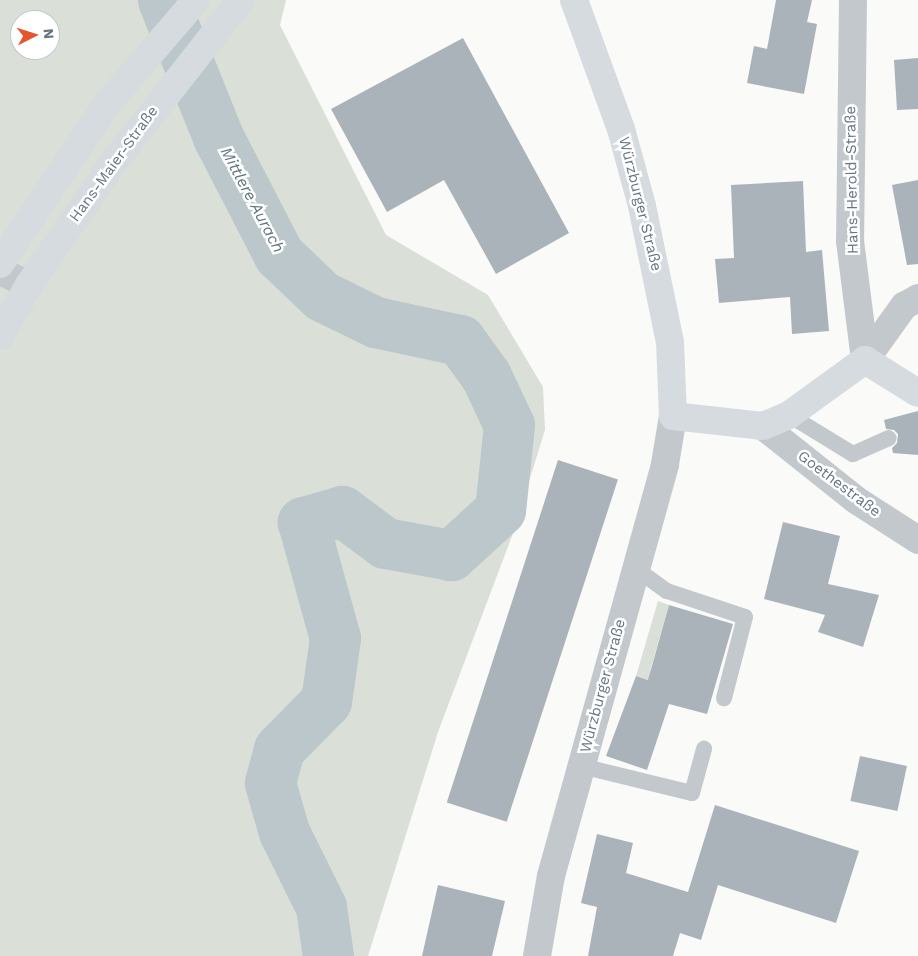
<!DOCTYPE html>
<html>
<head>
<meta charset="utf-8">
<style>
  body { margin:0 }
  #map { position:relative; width:918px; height:956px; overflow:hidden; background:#fafaf8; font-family:"Work Sans",sans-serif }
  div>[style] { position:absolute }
  .green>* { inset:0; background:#dadfd7 }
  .river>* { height:51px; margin:-25.5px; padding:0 25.5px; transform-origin:25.5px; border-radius:25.5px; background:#bbc7cb }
  .building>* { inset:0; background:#aab3b9; transform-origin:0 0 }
  .lane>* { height:16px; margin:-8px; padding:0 8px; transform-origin:8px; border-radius:8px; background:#c3c8cc }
  .street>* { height:28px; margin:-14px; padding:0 14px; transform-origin:14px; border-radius:14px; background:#c3c8cc }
  .secondary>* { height:28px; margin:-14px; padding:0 14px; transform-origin:14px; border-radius:14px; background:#d6dbdf }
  span { translate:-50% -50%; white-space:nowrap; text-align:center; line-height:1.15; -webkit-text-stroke:5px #fff; paint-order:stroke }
  .street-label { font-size:15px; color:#657683 }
  .water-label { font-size:16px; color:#60757c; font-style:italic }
  .north { position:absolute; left:10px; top:10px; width:50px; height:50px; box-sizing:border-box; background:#fff; border:1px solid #c1c8cd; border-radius:50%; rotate:85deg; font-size:14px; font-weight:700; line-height:20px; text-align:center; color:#657683 }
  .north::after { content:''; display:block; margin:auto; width:18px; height:22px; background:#e4572e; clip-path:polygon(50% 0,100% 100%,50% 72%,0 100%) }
</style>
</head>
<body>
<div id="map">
  <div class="green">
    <div style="clip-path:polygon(evenodd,0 0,286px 0,280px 25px,386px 235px,488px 295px,543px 387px,545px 430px,512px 536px,438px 732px,368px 956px,0 956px,0 0,20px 20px,50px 20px,50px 50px,20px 50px,20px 20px)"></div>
    <div style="clip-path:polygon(658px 601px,669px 605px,650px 671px,698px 685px,697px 694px,636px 676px)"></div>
  </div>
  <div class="river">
    <div style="left:163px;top:0;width:148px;rotate:68.1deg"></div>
    <div style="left:218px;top:137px;width:133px;rotate:62.7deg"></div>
    <div style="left:279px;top:255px;width:59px;rotate:43.6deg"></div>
    <div style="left:322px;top:296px;width:59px;rotate:26.1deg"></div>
    <div style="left:375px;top:322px;width:87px;rotate:12deg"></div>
    <div style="left:460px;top:340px;width:44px;rotate:54.2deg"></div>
    <div style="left:486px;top:376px;width:54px;rotate:64.9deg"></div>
    <div style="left:509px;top:425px;width:85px;rotate:96deg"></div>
    <div style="left:500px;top:510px;width:67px;rotate:137.4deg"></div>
    <div style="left:451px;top:555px;width:67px;rotate:-169.7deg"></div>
    <div style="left:385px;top:543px;width:54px;rotate:-143.3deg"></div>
    <div style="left:342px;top:511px;width:41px;rotate:164.2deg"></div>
    <div style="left:303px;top:522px;width:120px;rotate:74.6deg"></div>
    <div style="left:335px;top:638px;width:64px;rotate:98.1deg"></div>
    <div style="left:326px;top:701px;width:67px;rotate:134.4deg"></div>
    <div style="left:279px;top:749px;width:35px;rotate:105deg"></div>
    <div style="left:270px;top:783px;width:51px;rotate:74.1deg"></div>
    <div style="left:284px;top:832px;width:84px;rotate:63.7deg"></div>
    <div style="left:321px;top:907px;width:49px;rotate:81.9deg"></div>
  </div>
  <div class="building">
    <div style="clip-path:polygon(776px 0,812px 0,807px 22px,817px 24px,804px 94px,747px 83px,754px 46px,767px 49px)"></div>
    <div style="clip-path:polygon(463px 38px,569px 233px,496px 274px,444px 180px,387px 212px,331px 109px)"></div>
    <div style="clip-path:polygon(918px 58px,918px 109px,897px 110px,894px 60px)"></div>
    <div style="clip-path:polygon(918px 180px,918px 264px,907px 265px,892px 185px)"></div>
    <div style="clip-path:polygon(803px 181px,806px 252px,822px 250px,829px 331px,792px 334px,790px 297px,719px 303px,715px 259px,734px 258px,731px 185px)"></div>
    <div style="clip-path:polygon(918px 411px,918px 455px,893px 453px,892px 448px,897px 443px,898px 434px,894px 430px,886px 429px,884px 420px)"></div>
    <div style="left:558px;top:460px;width:63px;height:360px;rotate:18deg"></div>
    <div style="clip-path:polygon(783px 522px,840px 536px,828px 584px,879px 595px,863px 647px,818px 632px,825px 615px,764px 599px)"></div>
    <div style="clip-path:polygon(669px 605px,733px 624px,707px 714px,669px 704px,647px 770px,606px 756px,636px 676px,648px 680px)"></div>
    <div style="left:860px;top:756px;width:48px;height:46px;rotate:12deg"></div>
    <div style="clip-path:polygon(715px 805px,859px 851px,836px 923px,718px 885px,701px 940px,680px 933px,673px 956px,588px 956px,597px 907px,581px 903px,597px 834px,633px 843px,626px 873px,688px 892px)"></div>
    <div style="clip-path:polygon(438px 885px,505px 901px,492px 956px,422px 956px)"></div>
  </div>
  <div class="lane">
    <div style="left:789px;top:415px;width:75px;rotate:31.4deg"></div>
    <div style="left:853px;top:454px;width:39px;rotate:-24deg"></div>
    <div style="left:635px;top:568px;width:39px;rotate:36deg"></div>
    <div style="left:667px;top:591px;width:82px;rotate:18.4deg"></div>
    <div style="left:745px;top:617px;width:84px;rotate:104.5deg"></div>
    <div style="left:581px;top:766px;width:114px;rotate:13.7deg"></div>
    <div style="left:692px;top:793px;width:46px;rotate:-74.7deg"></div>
  </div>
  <div class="street">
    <div style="left:853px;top:0;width:241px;rotate:90.7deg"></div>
    <div style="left:850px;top:241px;width:120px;rotate:82.8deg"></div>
    <div style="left:0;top:271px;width:32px;rotate:26deg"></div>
    <div style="left:865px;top:360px;width:67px;rotate:-54.2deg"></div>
    <div style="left:904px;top:306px;width:16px;rotate:-30deg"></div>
    <div style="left:763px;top:426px;width:119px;rotate:38.5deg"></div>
    <div style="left:856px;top:500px;width:74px;rotate:32.8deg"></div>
    <div style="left:537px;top:956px;width:81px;rotate:-80.1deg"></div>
    <div style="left:551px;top:876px;width:427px;rotate:-74.5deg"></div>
    <div style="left:665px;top:464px;width:49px;rotate:-80.5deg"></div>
  </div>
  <div class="secondary">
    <div style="left:574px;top:0;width:137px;rotate:70deg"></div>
    <div style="left:621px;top:129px;width:80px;rotate:74.7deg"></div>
    <div style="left:642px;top:206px;width:139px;rotate:78.4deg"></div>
    <div style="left:670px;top:342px;width:74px;rotate:87.7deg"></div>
    <div style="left:673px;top:416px;width:91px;rotate:6.3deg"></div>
    <div style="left:763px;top:426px;width:28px;rotate:-23deg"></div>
    <div style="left:789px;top:415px;width:94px;rotate:-35.9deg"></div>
    <div style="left:865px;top:360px;width:62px;rotate:31.9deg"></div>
    <div style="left:0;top:264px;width:192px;rotate:-56.2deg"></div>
    <div style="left:107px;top:104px;width:137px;rotate:-49.4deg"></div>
    <div style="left:0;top:336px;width:59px;rotate:-60.4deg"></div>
    <div style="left:29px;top:285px;width:148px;rotate:-55.5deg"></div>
    <div style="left:113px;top:163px;width:207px;rotate:-51.9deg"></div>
  </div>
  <div class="street-label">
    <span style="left:114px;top:164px;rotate:-54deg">Hans-Maier-Straße</span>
    <span style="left:852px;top:180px;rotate:-91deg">Hans-Herold-Straße</span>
    <span style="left:640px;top:204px;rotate:76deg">Würzburger Straße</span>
    <span style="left:839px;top:484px;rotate:37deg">Goethestraße</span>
    <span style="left:603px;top:686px;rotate:-75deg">Würzburger Straße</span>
  </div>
  <div class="water-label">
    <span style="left:252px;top:200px;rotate:62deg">Mittlere Aurach</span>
  </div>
  <div class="north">N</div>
</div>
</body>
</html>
